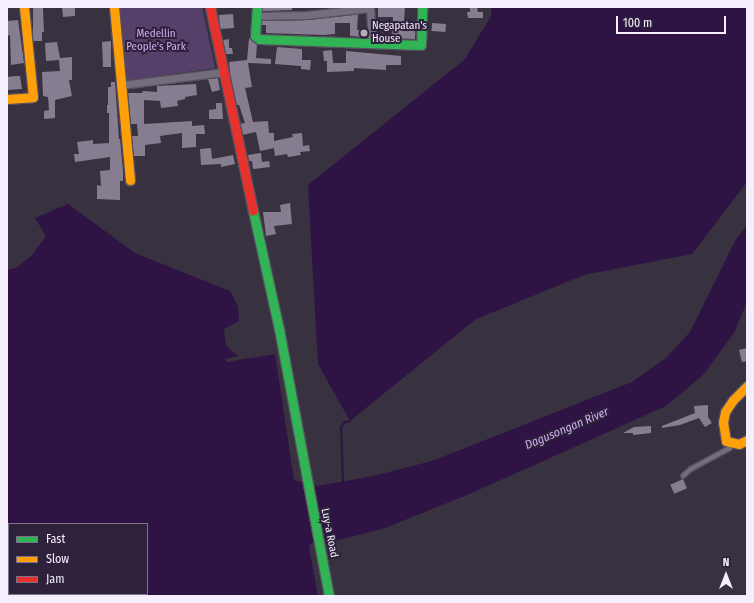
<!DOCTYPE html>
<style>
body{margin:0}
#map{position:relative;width:754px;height:603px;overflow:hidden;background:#38313f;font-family:"Fira Sans Condensed",sans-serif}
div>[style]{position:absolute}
.green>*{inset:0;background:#55406a}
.water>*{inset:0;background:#2f1345}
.stream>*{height:2px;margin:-1px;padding:0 1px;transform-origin:1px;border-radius:1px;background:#2f1345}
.building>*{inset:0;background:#877d90;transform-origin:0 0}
.roads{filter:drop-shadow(1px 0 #56505c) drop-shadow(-1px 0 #56505c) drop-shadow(0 1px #56505c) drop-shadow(0 -1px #56505c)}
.lane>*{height:3.5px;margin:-1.75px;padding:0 1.75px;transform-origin:1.75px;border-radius:1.75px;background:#756d7d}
.street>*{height:7px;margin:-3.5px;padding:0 3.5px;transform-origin:3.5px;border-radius:3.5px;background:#756d7d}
.fast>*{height:9px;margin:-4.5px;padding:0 4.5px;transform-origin:4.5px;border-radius:4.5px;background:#30b455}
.slow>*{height:9px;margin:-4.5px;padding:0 4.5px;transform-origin:4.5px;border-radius:4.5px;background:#ff9f0a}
.jam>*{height:9px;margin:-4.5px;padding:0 4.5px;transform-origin:4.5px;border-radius:4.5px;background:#e5322d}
.dots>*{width:11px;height:11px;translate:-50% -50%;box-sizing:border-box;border:2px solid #2d213b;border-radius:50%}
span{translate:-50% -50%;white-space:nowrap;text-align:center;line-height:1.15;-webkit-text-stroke:4px #2d213b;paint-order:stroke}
.poi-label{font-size:11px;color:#f5eefc}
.left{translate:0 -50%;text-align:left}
.park-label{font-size:11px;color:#d0b0f4}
.street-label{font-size:11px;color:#f5eefc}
.water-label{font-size:12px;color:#cfaff3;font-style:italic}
.frame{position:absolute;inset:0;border:8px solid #f5eefc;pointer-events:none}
.legend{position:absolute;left:8px;top:523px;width:140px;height:72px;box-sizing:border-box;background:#2d213b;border:1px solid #7d7388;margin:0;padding:5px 7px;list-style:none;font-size:12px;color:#f5eefc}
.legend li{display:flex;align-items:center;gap:8px;height:20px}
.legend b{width:20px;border:1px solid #7d7388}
.north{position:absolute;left:706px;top:555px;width:40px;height:40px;-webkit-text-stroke:3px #2d213b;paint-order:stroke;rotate:0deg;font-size:11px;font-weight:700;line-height:16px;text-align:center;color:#f5eefc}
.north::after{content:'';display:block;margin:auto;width:14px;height:18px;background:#f5eefc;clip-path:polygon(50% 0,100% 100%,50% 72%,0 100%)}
.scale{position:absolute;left:616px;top:16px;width:110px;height:18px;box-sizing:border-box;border:2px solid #f5eefc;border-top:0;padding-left:5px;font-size:12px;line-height:14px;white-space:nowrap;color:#f5eefc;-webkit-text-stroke:3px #2d213b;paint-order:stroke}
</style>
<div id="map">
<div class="green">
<div style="clip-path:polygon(117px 7px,202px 7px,215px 68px,125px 81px)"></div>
</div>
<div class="water">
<div style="clip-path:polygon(491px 7px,747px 7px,747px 182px,692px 254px,584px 275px,476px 319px,350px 421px,318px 364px,308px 185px,465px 59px,491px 16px)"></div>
<div style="clip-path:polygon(evenodd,68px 204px,135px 253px,230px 291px,238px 306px,239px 321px,224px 329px,226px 346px,238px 356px,226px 359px,226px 362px,275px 354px,294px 480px,318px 486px,373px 476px,432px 461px,632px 382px,666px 358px,690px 332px,736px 239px,747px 225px,747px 302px,734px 333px,703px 375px,666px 406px,467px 495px,385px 528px,331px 542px,325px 540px,311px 543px,309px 548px,318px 596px,7px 596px,7px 270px,16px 268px,32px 255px,46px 236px,35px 218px,68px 204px,9px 524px,147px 524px,147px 594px,9px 594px,9px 524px)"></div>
</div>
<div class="stream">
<div style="left:343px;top:482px;width:55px;rotate:-92.1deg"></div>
<div style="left:341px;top:427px;width:6px;rotate:-51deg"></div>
<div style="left:345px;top:422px;width:5px;rotate:-11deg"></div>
</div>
<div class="building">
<div style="clip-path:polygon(62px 7px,75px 7px,75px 16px,63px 17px)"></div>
<div style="clip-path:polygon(263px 7px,292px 7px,292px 10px,263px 11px)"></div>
<div style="clip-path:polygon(378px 7px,405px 7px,404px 21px,416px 21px,415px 39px,392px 38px,393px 17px,378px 17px)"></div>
<div style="clip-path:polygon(470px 7px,477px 7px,478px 12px,483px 12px,483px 18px,468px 18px,467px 12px,470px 12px)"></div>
<div style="clip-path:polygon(33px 8px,43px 8px,44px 32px,42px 32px,42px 41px,33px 41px)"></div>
<div style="left:233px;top:14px;width:14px;height:14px;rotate:86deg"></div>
<div style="clip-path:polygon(358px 14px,357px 30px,366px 29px,367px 37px,350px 36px,350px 23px,335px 23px,335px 34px,324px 35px,266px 33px,266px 25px,262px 25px,262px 21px,307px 20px)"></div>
<div style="clip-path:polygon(18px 20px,24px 63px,11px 65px,10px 35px,7px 36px,7px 21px)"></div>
<div style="left:432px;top:23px;width:14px;height:8px;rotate:4deg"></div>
<div style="clip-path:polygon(249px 38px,257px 44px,256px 58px,271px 59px,271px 64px,248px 63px,252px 87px,245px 88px,253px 122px,268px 121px,269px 133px,274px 133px,274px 141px,293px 137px,292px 134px,302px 133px,303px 146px,309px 145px,310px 151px,300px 152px,301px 155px,288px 157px,287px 154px,275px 156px,274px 148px,260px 151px,256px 132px,242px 135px,239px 124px,245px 123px,239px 105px,237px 105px,229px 71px,230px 71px,229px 62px,247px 60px)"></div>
<div style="clip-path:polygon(229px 39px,229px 48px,232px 48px,233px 54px,226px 54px,223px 40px)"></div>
<div style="clip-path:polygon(111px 41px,111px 67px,103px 67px,102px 42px)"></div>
<div style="clip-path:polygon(57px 42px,60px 58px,72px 57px,72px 80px,69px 80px,72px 96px,55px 100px,55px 118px,44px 119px,44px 111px,49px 110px,48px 97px,43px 96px,42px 72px,60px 71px,59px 60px,46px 61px,45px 43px)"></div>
<div style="clip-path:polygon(277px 47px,302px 49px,302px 60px,311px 60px,310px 70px,301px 69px,301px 66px,275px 64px)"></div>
<div style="clip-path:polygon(332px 50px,333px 63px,346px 63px,346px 51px,401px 56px,401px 65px,386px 65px,386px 70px,354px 68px,354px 71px,327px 72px,327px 61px,324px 61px,323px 51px)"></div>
<div style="clip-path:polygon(17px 76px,20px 76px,22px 89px,7px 90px,7px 77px)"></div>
<div style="clip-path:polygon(218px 78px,220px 90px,212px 92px,208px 79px)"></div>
<div style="clip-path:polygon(111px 82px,115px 82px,119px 139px,120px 139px,123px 171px,123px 181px,120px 181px,120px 200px,97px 199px,97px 185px,101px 186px,100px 171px,110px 170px,110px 157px,75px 162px,74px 154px,79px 154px,77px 142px,93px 140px,93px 144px,109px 143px,109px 113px,107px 113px,107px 105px,108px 105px,108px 87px,111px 87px)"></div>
<div style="clip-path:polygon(196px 84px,197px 95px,185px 97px,185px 99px,177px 101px,178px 106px,161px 108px,160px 101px,144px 100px,144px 124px,192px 121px,192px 126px,204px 125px,205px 134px,196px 134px,196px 147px,182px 148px,182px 133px,160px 136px,161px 143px,145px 145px,145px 156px,134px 156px,132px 139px,132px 136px,138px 136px,137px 124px,131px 124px,128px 93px,142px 93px,143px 91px,157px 92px,157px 86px)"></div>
<div style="clip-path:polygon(216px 103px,222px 103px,223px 119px,209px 119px,209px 110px,216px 109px)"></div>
<div style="clip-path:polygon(211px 148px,212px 159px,233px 155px,235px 164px,221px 167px,221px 164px,201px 165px,200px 149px)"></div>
<div style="clip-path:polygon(261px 153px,262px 162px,269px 161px,270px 167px,253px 169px,252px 161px,249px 161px,248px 155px)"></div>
<div style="clip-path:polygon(290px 203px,292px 224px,274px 226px,276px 234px,266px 236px,263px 212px,281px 212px,280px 205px)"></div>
<div style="clip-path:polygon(747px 348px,747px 361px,742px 362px,739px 350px)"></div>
<div style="clip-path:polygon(708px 405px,708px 417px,712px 423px,705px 427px,699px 418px,680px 425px,662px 428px,662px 426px,695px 413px,694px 406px)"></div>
<div style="clip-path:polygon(651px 426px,651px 433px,633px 435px,633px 433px,623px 433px,634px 427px)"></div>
<div style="left:683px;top:479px;width:10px;height:14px;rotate:66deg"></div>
</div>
<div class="roads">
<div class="lane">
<div style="left:683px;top:476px;width:11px;rotate:-41deg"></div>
<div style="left:691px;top:469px;width:44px;rotate:-28.3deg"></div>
<div style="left:730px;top:448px;width:4px;rotate:-56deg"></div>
</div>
<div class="street">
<div style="left:370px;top:7px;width:37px;rotate:87deg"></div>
<div style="left:256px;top:16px;width:51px;rotate:-1.1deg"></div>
<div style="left:307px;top:15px;width:63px;rotate:-6.3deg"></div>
<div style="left:121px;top:85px;width:104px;rotate:-7.2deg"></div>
</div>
<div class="fast">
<div style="left:257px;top:7px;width:29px;rotate:94deg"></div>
<div style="left:255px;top:36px;width:5px;rotate:37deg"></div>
<div style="left:259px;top:39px;width:162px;rotate:2.1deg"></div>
<div style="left:421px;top:45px;width:38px;rotate:-88deg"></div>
<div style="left:253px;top:211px;width:121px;rotate:77.6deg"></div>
<div style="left:279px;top:329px;width:272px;rotate:79.4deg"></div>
</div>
<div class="slow">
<div style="left:114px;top:7px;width:174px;rotate:84.7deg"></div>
<div style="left:7px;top:99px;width:26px;rotate:-4deg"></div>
<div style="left:33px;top:97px;width:90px;rotate:-95.7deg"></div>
<div style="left:747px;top:386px;width:20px;rotate:135deg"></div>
<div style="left:733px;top:400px;width:14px;rotate:124deg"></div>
<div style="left:725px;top:412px;width:10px;rotate:101deg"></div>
<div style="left:723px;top:422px;width:19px;rotate:81deg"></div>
<div style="left:726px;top:441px;width:13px;rotate:13deg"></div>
<div style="left:739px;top:444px;width:9px;rotate:-27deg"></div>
</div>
<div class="jam">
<div style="left:210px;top:7px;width:208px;rotate:78.1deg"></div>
</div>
</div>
<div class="dots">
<div style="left:364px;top:33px;background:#b3acba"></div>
</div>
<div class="poi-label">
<span class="left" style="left:372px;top:33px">Negapatan's<br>House</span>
</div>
<div class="park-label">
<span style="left:156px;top:41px">Medellin<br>People's Park</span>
</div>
<div class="street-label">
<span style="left:329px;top:533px;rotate:79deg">Luy-a Road</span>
</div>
<div class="water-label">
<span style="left:567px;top:429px;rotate:-23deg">Dagusongan River</span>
</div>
<div class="frame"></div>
<ul class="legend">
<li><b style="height:5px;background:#30b455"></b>Fast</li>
<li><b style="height:5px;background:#ff9f0a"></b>Slow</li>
<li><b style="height:5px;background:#e5322d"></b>Jam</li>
</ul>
<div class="north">N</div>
<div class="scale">100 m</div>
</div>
